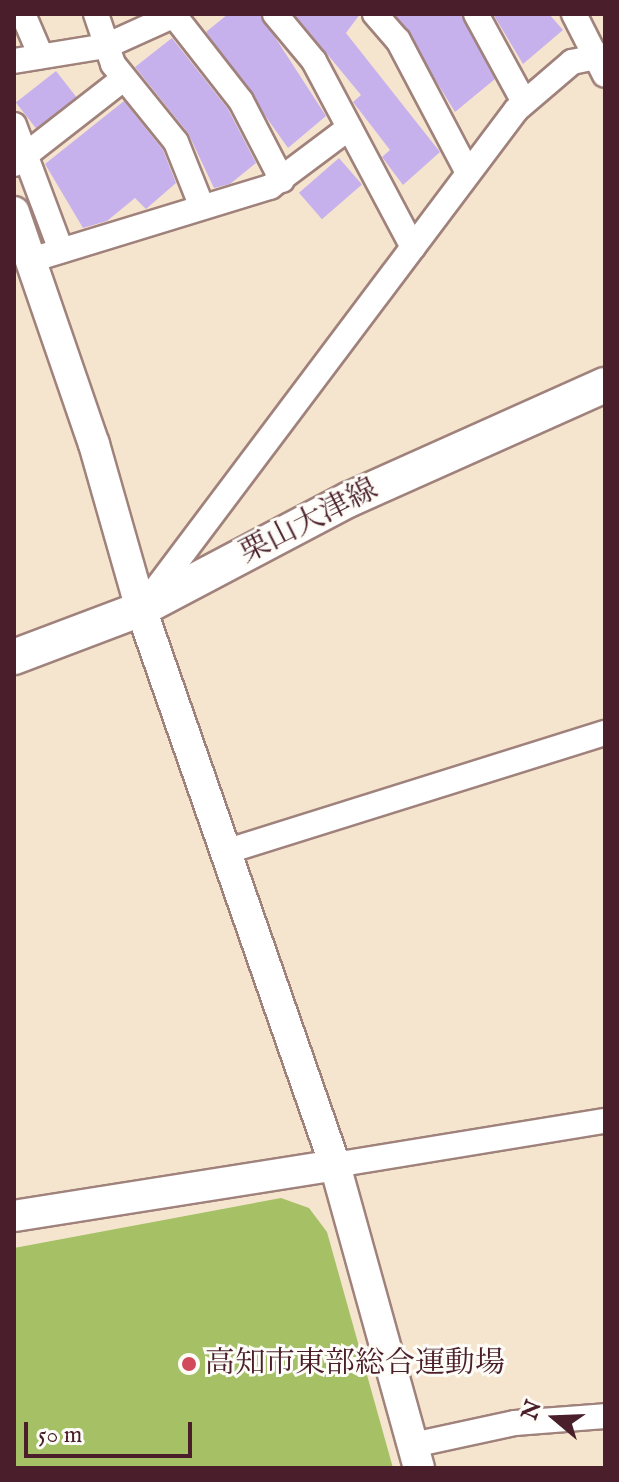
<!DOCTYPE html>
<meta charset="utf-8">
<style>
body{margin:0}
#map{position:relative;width:619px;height:1482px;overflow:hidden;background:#f6e5ce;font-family:"IM FELL English","Noto Serif JP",serif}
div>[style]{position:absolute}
.green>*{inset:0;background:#a6c066}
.building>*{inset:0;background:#c7b1ec;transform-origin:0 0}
.roads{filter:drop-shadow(2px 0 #a0827c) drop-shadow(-2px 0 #a0827c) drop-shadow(0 2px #a0827c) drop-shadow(0 -2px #a0827c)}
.minor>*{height:24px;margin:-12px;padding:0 12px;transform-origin:12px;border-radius:12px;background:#fff}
.tertiary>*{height:30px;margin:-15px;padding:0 15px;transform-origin:15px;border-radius:15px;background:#fff}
.secondary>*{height:34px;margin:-17px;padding:0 17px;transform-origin:17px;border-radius:17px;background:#fff}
.dots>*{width:22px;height:22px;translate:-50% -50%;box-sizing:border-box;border:4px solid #fdfcf7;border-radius:50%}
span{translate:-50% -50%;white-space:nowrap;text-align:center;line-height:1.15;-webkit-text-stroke:6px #fdfcf7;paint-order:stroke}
.street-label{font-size:30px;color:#4a1f2b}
.poi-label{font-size:30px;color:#4a1f2b}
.left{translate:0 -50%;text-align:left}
.frame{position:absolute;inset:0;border:16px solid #4a1f2b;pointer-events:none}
.north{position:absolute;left:515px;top:1378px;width:80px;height:80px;-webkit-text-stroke:6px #fdfcf7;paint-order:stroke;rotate:289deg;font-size:22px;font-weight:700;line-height:32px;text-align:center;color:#4a1f2b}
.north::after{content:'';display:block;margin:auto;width:28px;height:36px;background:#4a1f2b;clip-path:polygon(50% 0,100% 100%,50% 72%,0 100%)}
.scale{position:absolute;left:24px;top:1422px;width:168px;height:36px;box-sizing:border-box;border:4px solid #4a1f2b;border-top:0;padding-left:10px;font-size:24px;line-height:28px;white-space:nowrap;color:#4a1f2b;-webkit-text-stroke:6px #fdfcf7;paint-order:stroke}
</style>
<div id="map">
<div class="green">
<div style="clip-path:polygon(281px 1198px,309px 1208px,327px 1232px,393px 1468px,14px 1468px,14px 1248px)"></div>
</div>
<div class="building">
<div style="clip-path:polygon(228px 14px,260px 14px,326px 116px,288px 148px,206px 32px)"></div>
<div style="clip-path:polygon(294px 14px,360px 14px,346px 33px,440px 152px,403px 185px,382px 157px,390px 150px,353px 102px,361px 95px)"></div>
<div style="clip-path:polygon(395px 14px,461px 14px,495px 79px,455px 112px)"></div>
<div style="clip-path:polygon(493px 14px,549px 14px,563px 30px,523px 64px)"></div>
<div style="clip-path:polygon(172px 38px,228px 109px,256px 163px,230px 184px,214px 188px,188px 133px,135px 67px)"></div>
<div style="left:56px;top:71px;width:33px;height:51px;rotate:52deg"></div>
<div style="clip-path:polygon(124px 101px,163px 150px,176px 183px,146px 209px,135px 198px,107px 221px,83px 228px,45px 164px)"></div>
<div style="left:339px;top:158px;width:35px;height:53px;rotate:49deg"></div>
</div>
<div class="roads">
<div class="minor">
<div style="left:23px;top:14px;width:46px;rotate:66.8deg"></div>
<div style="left:96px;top:14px;width:53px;rotate:71.2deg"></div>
<div style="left:113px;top:64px;width:100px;rotate:51.1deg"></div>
<div style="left:176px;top:142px;width:70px;rotate:68.2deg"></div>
<div style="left:173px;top:14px;width:110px;rotate:52deg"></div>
<div style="left:241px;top:101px;width:89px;rotate:62.6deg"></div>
<div style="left:275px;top:14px;width:61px;rotate:50.3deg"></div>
<div style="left:314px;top:61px;width:211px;rotate:62deg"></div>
<div style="left:375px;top:14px;width:35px;rotate:49deg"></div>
<div style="left:398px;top:40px;width:150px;rotate:62.2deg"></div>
<div style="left:476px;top:14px;width:100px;rotate:61.4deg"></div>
<div style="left:574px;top:14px;width:68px;rotate:63.1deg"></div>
<div style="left:14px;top:61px;width:93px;rotate:-9.3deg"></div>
<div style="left:106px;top:46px;width:78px;rotate:-24.3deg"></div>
<div style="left:14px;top:125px;width:134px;rotate:69.4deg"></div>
<div style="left:14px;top:164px;width:137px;rotate:-37.9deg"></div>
<div style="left:31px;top:260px;width:250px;rotate:-17deg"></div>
<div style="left:270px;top:187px;width:99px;rotate:-36.8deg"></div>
<div style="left:147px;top:601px;width:614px;rotate:-53.07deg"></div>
<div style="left:516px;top:110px;width:74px;rotate:-40.6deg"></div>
<div style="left:572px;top:62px;width:34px;rotate:-12deg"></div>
<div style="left:231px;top:850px;width:392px;rotate:-17.4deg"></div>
<div style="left:335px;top:1165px;width:274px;rotate:-9.3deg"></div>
<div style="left:413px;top:1445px;width:104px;rotate:-12.2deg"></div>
<div style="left:515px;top:1423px;width:90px;rotate:-4.4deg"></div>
</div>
<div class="tertiary">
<div style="left:14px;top:212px;width:245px;rotate:71deg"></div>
<div style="left:94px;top:444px;width:172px;rotate:74.1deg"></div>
<div style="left:141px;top:609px;width:589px;rotate:70.77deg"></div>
<div style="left:335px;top:1165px;width:314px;rotate:74.5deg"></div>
<div style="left:14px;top:1216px;width:325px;rotate:-9deg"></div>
</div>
<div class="secondary">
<div style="left:14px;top:657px;width:136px;rotate:-20.7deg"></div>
<div style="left:141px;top:609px;width:236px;rotate:-27.8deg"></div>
<div style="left:350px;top:499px;width:279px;rotate:-24.1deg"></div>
</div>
</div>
<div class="dots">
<div style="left:189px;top:1364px;background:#d1495b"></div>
</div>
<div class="street-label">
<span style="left:309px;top:522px;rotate:-27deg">栗山大津線</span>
</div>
<div class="poi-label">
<span class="left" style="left:205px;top:1364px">高知市東部総合運動場</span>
</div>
<div class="frame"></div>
<div class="north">N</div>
<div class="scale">50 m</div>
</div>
